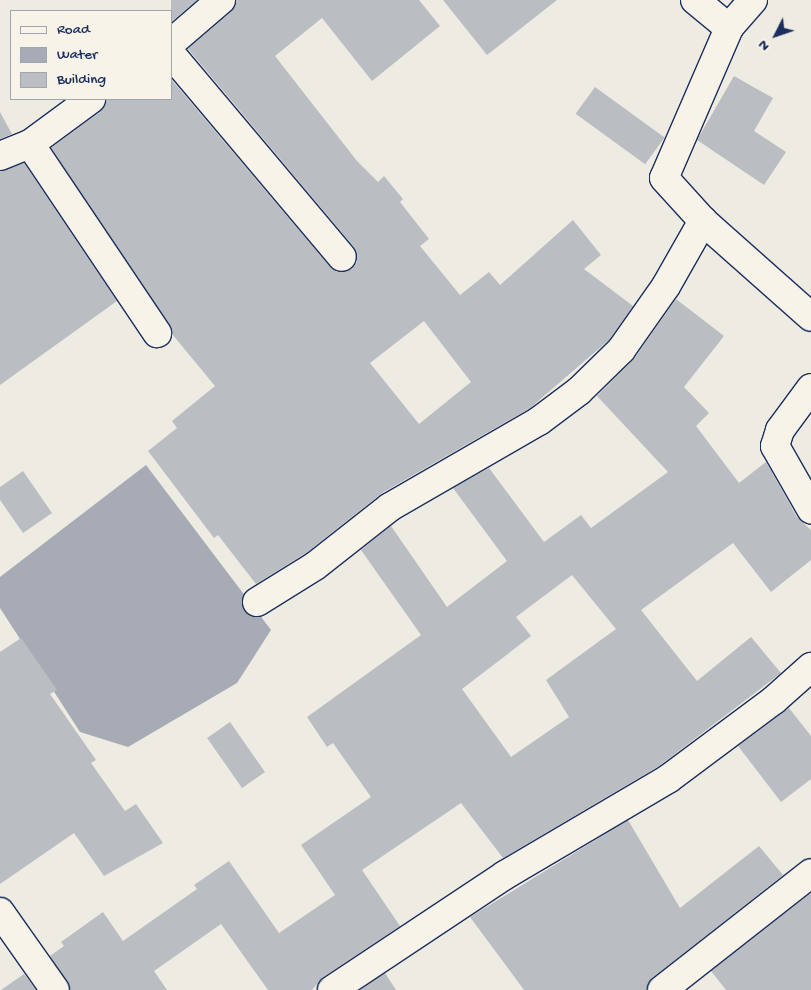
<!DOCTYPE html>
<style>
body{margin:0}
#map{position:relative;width:811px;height:990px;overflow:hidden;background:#eeebe2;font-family:"Gochi Hand",sans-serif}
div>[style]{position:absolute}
.water>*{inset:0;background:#a6abb5}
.building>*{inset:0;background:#babdc2;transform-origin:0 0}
.roads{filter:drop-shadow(1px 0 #1b2f5e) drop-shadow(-1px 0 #1b2f5e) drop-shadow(0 1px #1b2f5e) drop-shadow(0 -1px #1b2f5e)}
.minor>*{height:28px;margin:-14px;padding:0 14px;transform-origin:14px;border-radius:14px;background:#f7f3e8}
span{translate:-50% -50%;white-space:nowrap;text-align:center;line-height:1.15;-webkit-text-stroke:4.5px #f7f3e8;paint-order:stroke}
.legend{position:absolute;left:10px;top:10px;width:162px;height:90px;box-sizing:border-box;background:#f7f3e8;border:1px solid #9fa5b1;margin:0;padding:6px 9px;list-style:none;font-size:15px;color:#1b2f5e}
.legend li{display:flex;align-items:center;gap:10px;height:25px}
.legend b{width:25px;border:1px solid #9fa5b1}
.north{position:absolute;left:751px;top:10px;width:50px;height:50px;-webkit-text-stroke:4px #f7f3e8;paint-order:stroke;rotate:229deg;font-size:14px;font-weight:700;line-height:20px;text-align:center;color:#1b2f5e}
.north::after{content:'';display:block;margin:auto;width:18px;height:22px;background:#1b2f5e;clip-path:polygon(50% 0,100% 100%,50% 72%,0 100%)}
</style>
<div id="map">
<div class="water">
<div style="clip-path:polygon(146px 465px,271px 630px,237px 683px,128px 747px,80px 732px,0 608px,0 577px)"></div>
</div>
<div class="building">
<div style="clip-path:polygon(171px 0,197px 0,171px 22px)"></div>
<div style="clip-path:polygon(evenodd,236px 0,419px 0,440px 26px,372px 81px,322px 18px,275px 56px,357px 161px,378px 182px,384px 176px,403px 199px,400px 202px,429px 239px,420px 246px,460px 295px,489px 272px,500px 285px,573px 220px,601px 255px,584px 269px,633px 306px,609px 340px,530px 408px,382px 493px,306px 553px,256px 584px,218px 535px,214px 538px,148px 451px,177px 428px,172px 421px,215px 386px,172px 334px,51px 148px,100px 112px,106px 99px,171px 99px,171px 79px,330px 267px,337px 272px,352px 269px,357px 262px,354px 247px,188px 49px,231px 12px,236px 0,424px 321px,471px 382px,419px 424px,370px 363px,424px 321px)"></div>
<div style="clip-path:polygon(443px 0,557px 0,487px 55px)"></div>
<div style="clip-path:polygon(734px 76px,773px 98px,754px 131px,786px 152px,764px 185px,697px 140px)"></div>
<div style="left:595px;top:87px;width:86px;height:33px;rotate:36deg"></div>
<div style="clip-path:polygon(0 112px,12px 134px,0 139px)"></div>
<div style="clip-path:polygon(24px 163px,117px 301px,0 385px,0 171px)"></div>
<div style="clip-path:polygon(evenodd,676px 299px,724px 336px,684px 387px,709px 413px,696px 426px,739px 483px,766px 462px,797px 517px,811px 530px,811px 560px,771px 592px,733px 543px,641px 610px,697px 681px,751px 637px,781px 673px,659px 766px,503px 858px,461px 803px,362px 870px,400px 926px,323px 977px,312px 990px,268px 990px,221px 924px,154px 971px,167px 990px,70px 990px,50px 956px,64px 946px,61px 942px,103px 912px,123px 941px,197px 889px,194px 885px,229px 861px,279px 933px,335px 895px,301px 845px,371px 797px,333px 743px,327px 747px,307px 717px,421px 635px,361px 550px,391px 526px,447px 607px,507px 561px,453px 488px,489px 468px,544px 542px,581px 515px,591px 528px,668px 472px,597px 396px,634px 359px,676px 299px,572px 575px,616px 629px,546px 680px,569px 717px,511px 757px,462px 689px,531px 636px,516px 617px,572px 575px)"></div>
<div style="clip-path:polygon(23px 471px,52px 513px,23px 533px,0 500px,0 487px)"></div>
<div style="clip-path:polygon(21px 638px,57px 690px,50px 694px,96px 760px,91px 763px,125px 811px,136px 804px,163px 843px,104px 876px,74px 833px,0 884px,0 652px)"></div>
<div style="clip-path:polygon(789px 708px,811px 736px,811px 779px,781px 802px,738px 746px)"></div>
<div style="left:230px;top:722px;width:61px;height:28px;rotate:55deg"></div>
<div style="clip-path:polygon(628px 820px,680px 908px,759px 846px,783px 875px,652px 978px,647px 990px,524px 990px,470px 917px)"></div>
<div style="clip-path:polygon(811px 893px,811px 990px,726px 990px,711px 971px)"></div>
<div style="clip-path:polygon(385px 973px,396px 990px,360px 990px)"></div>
<div style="clip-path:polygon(24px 974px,36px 990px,1px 990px)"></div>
</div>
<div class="roads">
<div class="minor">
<div style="left:695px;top:0;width:44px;rotate:39.5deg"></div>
<div style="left:753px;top:0;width:37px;rotate:131deg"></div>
<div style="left:729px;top:28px;width:163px;rotate:113.4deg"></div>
<div style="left:664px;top:178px;width:58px;rotate:47.8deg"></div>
<div style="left:703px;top:221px;width:144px;rotate:41.6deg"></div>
<div style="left:171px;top:43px;width:66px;rotate:-40.7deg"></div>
<div style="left:171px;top:54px;width:265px;rotate:49.9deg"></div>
<div style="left:30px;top:144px;width:228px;rotate:56.1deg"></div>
<div style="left:0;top:156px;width:32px;rotate:-22deg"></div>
<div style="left:30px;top:144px;width:76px;rotate:-36.4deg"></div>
<div style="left:811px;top:388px;width:52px;rotate:126.4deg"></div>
<div style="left:780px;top:430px;width:17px;rotate:107deg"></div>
<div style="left:775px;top:446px;width:73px;rotate:60.3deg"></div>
<div style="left:257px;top:602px;width:68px;rotate:-31.8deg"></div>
<div style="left:315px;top:566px;width:95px;rotate:-38.2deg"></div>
<div style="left:390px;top:507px;width:172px;rotate:-30deg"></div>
<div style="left:539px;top:421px;width:50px;rotate:-36.9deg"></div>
<div style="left:579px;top:391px;width:59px;rotate:-44.3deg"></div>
<div style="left:621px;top:350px;width:78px;rotate:-54.9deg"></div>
<div style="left:666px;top:286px;width:75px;rotate:-60.4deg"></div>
<div style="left:0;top:912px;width:95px;rotate:54.8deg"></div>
<div style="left:332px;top:990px;width:208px;rotate:-33.6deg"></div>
<div style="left:505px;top:875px;width:189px;rotate:-30.5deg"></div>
<div style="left:668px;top:779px;width:132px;rotate:-36.7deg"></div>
<div style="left:774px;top:700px;width:50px;rotate:-41.7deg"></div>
<div style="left:662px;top:990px;width:189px;rotate:-38.1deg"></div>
</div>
</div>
<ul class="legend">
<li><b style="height:6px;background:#f7f3e8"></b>Road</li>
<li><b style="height:14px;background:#a6abb5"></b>Water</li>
<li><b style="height:14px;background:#babdc2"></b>Building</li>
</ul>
<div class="north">N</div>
</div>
